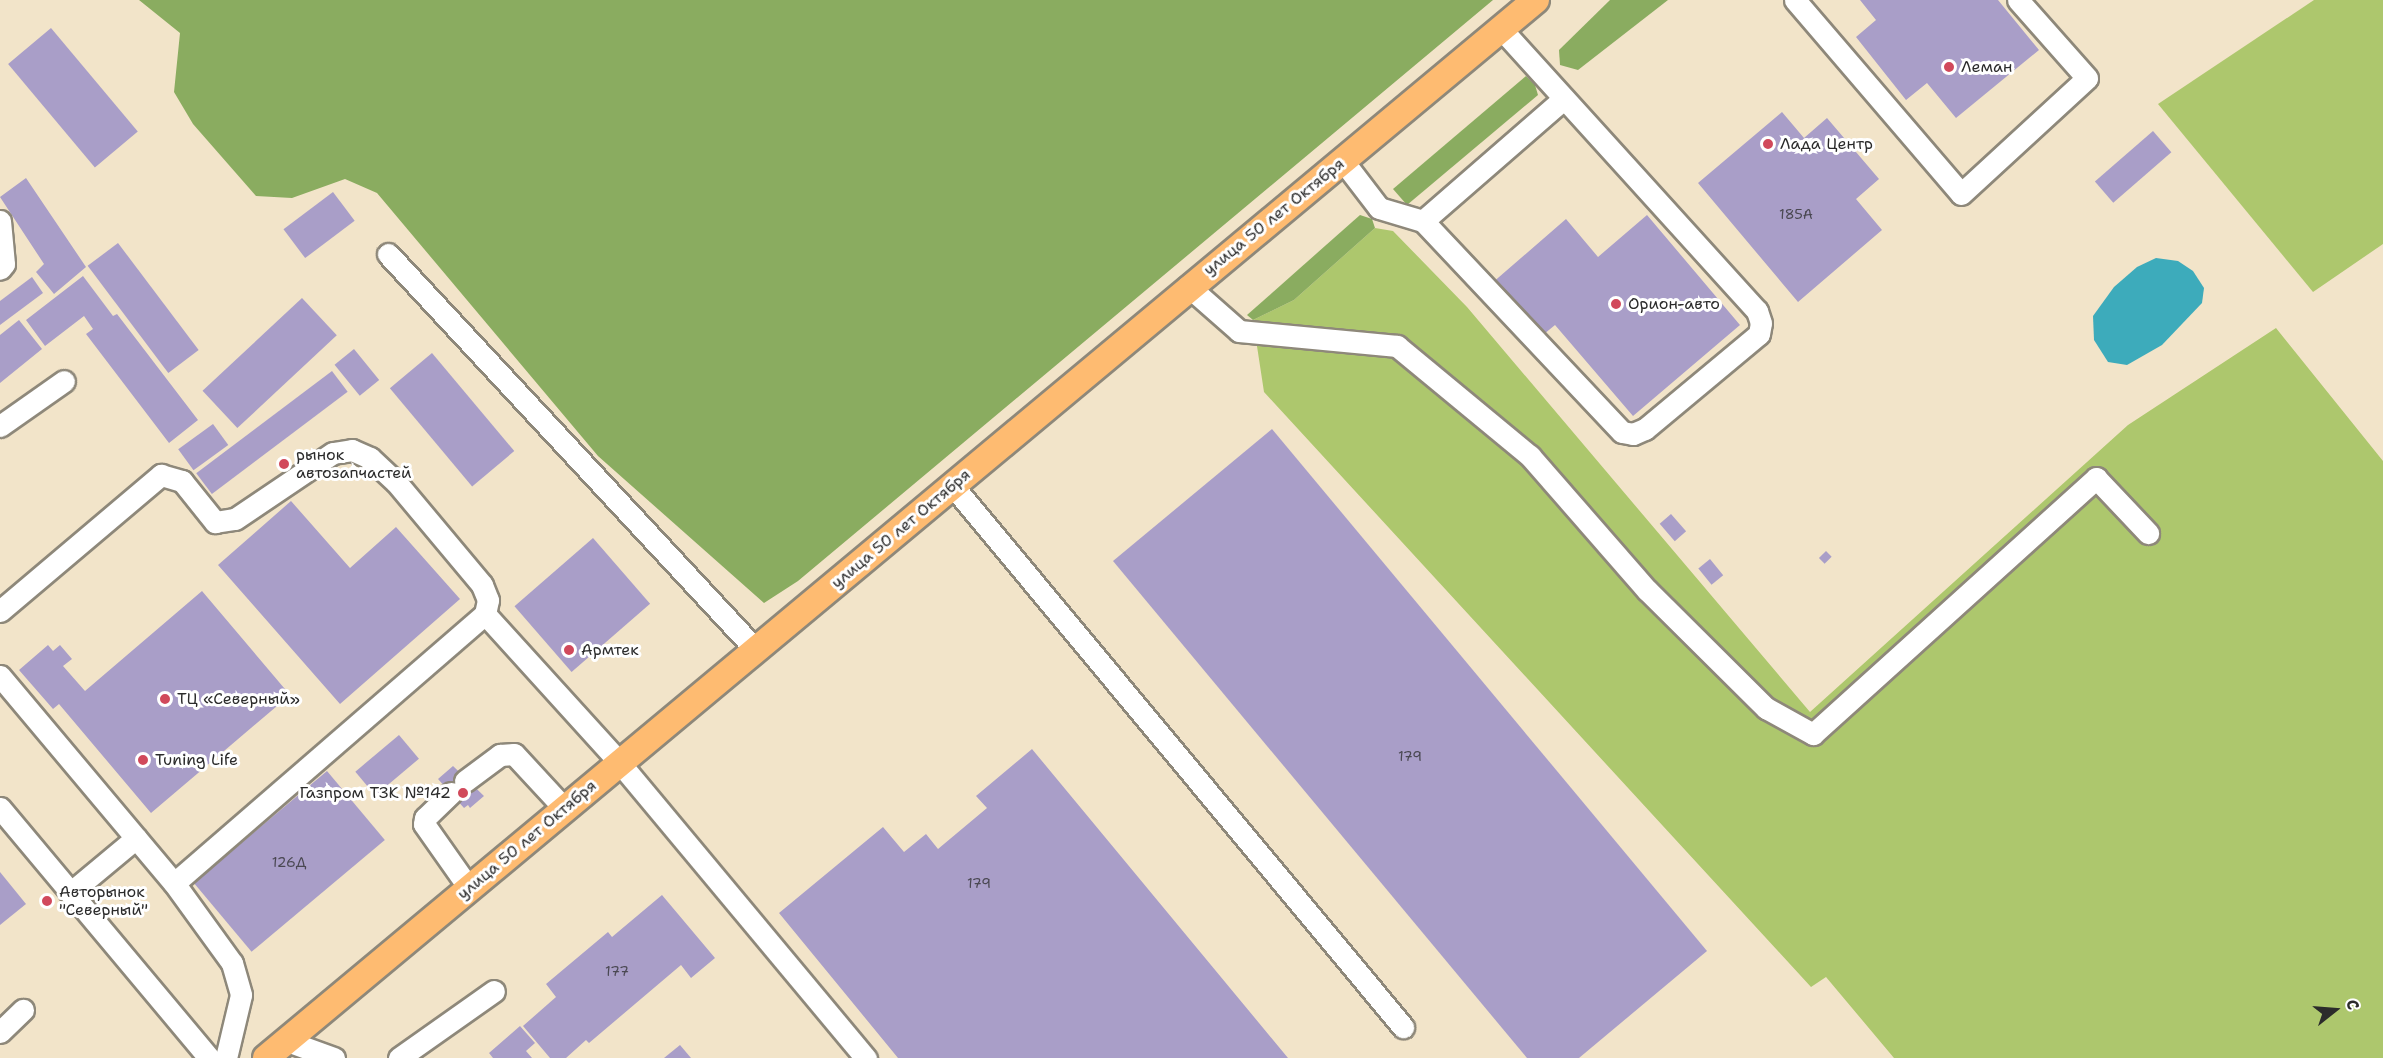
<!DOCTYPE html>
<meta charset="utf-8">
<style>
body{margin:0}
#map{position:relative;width:2383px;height:1058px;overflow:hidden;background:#f2e4c9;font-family:"Shantell Sans",sans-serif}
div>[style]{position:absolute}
.green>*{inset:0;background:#adc76d}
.forest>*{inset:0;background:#8aac60}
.water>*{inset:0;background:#3dabbb}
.building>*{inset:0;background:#a99ec8;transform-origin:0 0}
.roads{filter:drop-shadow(2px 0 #8e887a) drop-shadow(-2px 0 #8e887a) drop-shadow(0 2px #8e887a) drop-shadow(0 -2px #8e887a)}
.minor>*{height:21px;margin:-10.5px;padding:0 10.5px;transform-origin:10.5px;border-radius:10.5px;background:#fff}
.major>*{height:26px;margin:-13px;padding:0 13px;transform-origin:13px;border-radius:13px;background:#febb71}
.dots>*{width:16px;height:16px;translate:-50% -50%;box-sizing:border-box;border:3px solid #fff;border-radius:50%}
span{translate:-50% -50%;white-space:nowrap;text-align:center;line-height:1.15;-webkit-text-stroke:6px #fff;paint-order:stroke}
.number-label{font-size:14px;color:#4a4852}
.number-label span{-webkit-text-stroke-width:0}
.poi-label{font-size:16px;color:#2b2b2b}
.left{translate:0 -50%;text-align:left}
.right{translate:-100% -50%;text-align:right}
.street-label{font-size:16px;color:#2b2b2b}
.north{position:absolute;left:2305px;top:980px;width:60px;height:60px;-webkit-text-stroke:4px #fff;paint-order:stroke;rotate:73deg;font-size:16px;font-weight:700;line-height:24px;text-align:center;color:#2b2b2b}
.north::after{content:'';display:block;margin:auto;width:21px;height:27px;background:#2b2b2b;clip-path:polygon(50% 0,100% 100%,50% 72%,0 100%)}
</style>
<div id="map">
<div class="green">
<div style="clip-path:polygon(2314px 0,2383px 0,2383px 244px,2313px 292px,2158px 104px)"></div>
<div style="clip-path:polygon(1375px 228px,1393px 231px,1467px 307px,1810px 712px,2128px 425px,2276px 328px,2383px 461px,2383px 1058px,1894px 1058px,1826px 977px,1811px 987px,1264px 392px,1253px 320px,1294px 300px)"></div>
</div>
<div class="forest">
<div style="clip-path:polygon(139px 0,1493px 0,798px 581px,764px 603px,598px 456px,377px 193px,345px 179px,292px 198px,256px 196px,193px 124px,174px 92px,180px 33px)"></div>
<div style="clip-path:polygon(1610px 0,1668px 0,1578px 70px,1560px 65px,1559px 50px)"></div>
<div style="clip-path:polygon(1526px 76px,1535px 85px,1538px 95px,1407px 205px,1393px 189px)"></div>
<div style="clip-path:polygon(1360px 215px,1372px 219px,1375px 228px,1294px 300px,1253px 320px,1247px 315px)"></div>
</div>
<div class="water">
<div style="clip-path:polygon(2156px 258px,2178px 261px,2193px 271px,2204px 288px,2202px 303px,2162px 345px,2127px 365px,2108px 362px,2094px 340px,2093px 316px,2114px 287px,2137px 267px)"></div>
</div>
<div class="building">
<div style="clip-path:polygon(1860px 0,1998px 0,2039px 50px,1956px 118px,1927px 83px,1906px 100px,1856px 37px,1876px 20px)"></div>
<div style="left:51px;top:28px;width:135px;height:56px;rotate:50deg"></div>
<div style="clip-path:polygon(1782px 112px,1804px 138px,1827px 118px,1879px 179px,1856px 199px,1882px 230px,1798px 302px,1698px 183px)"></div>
<div style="left:2153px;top:131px;width:28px;height:77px;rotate:49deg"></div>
<div style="clip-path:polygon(26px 178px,86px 267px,54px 294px,36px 272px,44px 264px,0 197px)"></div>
<div style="left:333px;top:192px;width:36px;height:62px;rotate:53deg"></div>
<div style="clip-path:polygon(1647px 215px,1740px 325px,1633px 416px,1555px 325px,1538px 339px,1491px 284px,1566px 219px,1598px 257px)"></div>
<div style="left:118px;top:243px;width:134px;height:38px;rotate:53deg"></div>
<div style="clip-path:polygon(83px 276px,113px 316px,117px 314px,198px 420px,169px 443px,86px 334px,93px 329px,84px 316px,45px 346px,26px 320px)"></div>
<div style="clip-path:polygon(32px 277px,43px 293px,0 325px,0 301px)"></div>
<div style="left:302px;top:298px;width:51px;height:136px;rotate:47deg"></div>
<div style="clip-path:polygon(19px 320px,42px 349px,0 383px,0 335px)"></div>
<div style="left:354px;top:349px;width:40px;height:25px;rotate:51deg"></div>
<div style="left:432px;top:353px;width:128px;height:55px;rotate:50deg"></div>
<div style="left:332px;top:371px;width:26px;height:170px;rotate:53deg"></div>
<div style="left:213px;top:424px;width:26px;height:43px;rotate:54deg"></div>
<div style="clip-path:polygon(1272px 429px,1707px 951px,1579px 1058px,1527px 1058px,1113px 561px)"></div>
<div style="clip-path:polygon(291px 501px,350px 568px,396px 527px,460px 599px,340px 704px,218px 565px)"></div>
<div style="left:1671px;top:514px;width:23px;height:15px;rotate:49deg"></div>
<div style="left:593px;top:538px;width:87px;height:104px;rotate:49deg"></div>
<div style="left:1826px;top:551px;width:8px;height:10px;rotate:45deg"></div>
<div style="left:1710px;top:559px;width:21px;height:15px;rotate:51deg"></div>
<div style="clip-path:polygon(202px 591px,290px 695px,151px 813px,59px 704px,53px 709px,19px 670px,48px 645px,53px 651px,60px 645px,72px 659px,63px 666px,85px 691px)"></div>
<div style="left:399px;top:735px;width:31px;height:57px;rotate:50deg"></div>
<div style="clip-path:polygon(1032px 749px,1288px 1058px,898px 1058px,779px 913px,883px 827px,904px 852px,926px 834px,938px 849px,987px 808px,976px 796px)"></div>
<div style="clip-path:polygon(453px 766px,484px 796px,470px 808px,468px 805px,464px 808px,438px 779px)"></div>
<div style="left:327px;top:771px;width:90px;height:174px;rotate:50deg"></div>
<div style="clip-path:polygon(0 872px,26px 904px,0 925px)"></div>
<div style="clip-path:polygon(662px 895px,715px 958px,691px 978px,681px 965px,589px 1043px,586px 1040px,566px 1058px,550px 1058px,523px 1026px,556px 997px,546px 984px,608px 932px,612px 937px)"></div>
<div style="clip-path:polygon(520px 1026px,535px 1043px,526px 1051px,532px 1058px,493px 1058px,489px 1053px)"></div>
<div style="clip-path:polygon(680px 1045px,691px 1058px,664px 1058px)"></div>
</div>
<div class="roads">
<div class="minor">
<div style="left:1795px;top:0;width:255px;rotate:49.4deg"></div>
<div style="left:1961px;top:194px;width:171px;rotate:-42.6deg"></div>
<div style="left:2087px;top:78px;width:104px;rotate:-131.5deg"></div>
<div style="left:1343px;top:161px;width:59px;rotate:52.5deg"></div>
<div style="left:1379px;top:208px;width:46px;rotate:16.5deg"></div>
<div style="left:1423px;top:221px;width:290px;rotate:46.7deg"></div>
<div style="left:1622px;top:432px;width:11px;rotate:10deg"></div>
<div style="left:1633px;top:434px;width:13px;rotate:-23deg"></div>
<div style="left:1645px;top:429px;width:148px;rotate:-39.8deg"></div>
<div style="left:1759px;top:334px;width:11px;rotate:-80deg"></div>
<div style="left:1761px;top:323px;width:13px;rotate:-108deg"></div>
<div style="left:1757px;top:311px;width:381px;rotate:-132.2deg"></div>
<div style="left:0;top:221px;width:43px;rotate:84.7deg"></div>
<div style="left:4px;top:264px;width:6px;rotate:129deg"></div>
<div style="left:1423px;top:221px;width:184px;rotate:-41deg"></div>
<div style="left:388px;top:254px;width:539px;rotate:47.1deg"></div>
<div style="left:1188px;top:286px;width:68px;rotate:41.4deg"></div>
<div style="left:1239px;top:331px;width:159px;rotate:5.4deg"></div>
<div style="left:1397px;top:346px;width:173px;rotate:39.6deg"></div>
<div style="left:1530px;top:456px;width:178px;rotate:48.9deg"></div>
<div style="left:1647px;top:590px;width:168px;rotate:44.8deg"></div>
<div style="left:1766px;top:708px;width:54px;rotate:29deg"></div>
<div style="left:1813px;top:734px;width:382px;rotate:-42.1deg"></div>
<div style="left:2096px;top:478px;width:76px;rotate:46.6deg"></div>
<div style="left:0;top:426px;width:78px;rotate:-35.1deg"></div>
<div style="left:953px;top:486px;width:704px;rotate:50.25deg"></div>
<div style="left:0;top:611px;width:211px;rotate:-40.2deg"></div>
<div style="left:161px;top:475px;width:22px;rotate:16deg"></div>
<div style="left:182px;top:481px;width:53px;rotate:51.2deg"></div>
<div style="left:215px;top:522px;width:20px;rotate:-9deg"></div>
<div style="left:235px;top:519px;width:118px;rotate:-34deg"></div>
<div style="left:333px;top:453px;width:19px;rotate:-9deg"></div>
<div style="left:352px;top:450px;width:20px;rotate:24deg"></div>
<div style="left:370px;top:458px;width:35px;rotate:43deg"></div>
<div style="left:396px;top:482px;width:134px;rotate:50.1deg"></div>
<div style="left:482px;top:585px;width:16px;rotate:68deg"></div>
<div style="left:488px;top:600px;width:14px;rotate:102deg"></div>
<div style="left:485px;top:614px;width:411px;rotate:139.1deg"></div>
<div style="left:174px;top:883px;width:99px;rotate:54.1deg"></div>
<div style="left:232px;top:963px;width:33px;rotate:74deg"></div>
<div style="left:241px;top:995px;width:65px;rotate:103.4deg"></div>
<div style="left:485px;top:614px;width:200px;rotate:47.8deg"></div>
<div style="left:619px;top:762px;width:386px;rotate:50.2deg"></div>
<div style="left:0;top:676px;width:270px;rotate:50deg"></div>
<div style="left:465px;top:781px;width:44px;rotate:-36.6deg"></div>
<div style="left:500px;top:755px;width:14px;rotate:-4deg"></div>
<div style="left:514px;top:754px;width:75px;rotate:47.2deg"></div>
<div style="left:451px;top:793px;width:36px;rotate:136deg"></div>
<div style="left:425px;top:818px;width:6px;rotate:99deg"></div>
<div style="left:424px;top:824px;width:78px;rotate:54.9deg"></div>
<div style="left:0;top:808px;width:326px;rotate:50.1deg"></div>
<div style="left:70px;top:893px;width:86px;rotate:-39.8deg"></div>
<div style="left:0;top:1032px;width:32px;rotate:-44deg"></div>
<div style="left:287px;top:1041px;width:50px;rotate:19.9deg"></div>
<div style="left:399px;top:1058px;width:116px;rotate:-35.2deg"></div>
</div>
<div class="major">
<div style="left:266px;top:1058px;width:1653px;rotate:-39.8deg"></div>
</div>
</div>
<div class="dots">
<div style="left:1949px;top:67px;background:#d1495b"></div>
<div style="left:1768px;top:144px;background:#d1495b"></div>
<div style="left:1616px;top:304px;background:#d1495b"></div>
<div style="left:284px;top:464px;background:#d1495b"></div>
<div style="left:569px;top:650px;background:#d1495b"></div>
<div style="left:165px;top:699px;background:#d1495b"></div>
<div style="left:143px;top:760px;background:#d1495b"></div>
<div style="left:463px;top:793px;background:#d1495b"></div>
<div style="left:47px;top:901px;background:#d1495b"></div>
</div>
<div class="number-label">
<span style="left:1796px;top:214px">185А</span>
<span style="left:1410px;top:756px">179</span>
<span style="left:289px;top:862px">126Д</span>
<span style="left:979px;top:883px">179</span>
<span style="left:617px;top:971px">177</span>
</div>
<div class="poi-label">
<span class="left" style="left:1961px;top:67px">Леман</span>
<span class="left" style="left:1780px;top:144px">Лада Центр</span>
<span class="left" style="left:1628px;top:304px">Орион-авто</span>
<span class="left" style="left:296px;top:464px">рынок<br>автозапчастей</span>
<span class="left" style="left:581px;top:650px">Армтек</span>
<span class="left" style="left:177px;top:699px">ТЦ «Северный»</span>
<span class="left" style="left:155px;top:760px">Tuning Life</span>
<span class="right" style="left:451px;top:793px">Газпром ТЗК №142</span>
<span class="left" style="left:59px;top:901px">Авторынок<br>"Северный"</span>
</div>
<div class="street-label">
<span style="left:1274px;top:217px;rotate:-39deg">улица 50 лет Октября</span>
<span style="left:901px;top:529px;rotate:-40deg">улица 50 лет Октября</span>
<span style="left:527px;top:840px;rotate:-40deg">улица 50 лет Октября</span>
</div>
<div class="north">С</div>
</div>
